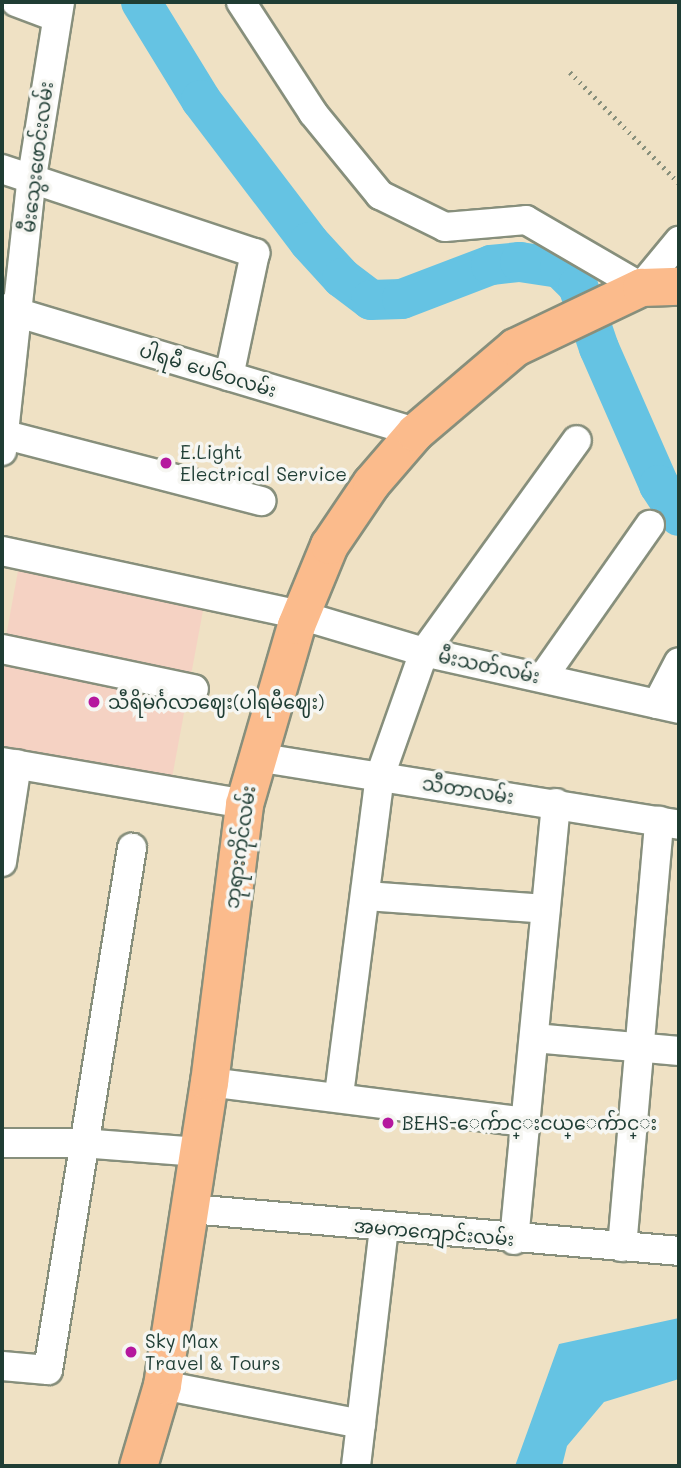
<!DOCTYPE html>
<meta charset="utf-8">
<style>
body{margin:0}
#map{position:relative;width:681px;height:1468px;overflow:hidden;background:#efe1c4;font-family:Mali,"Noto Sans Myanmar",sans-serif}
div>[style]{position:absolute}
.built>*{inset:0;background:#f5d2c3}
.water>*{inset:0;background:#65c3e3}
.river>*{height:40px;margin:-20px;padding:0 20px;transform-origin:20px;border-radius:20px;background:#65c3e3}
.path>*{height:4.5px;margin-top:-2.25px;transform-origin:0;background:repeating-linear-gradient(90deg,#878f7c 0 2px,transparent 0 7px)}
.roads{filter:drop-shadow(2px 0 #878f7c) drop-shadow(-2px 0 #878f7c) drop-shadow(0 2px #878f7c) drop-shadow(0 -2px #878f7c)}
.minor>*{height:28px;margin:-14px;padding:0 14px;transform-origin:14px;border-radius:14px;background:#fff}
.major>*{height:37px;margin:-18.5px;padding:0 18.5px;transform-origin:18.5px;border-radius:18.5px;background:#fbbb8c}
.dots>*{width:19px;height:19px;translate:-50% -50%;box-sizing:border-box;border:4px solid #f6f6f2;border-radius:50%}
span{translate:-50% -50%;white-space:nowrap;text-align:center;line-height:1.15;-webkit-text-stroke:7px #f6f6f2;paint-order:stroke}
.street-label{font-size:19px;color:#1f3d34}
.poi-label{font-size:19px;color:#1f3d34}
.left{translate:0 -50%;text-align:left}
.frame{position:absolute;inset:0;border:4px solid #1f3d34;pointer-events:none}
</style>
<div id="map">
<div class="built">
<div style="clip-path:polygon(18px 571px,204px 605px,172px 778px,2px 747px,2px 658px)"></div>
</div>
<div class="water">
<div style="clip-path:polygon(679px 1318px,679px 1379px,604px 1402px,567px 1446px,562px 1466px,515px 1466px,559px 1344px)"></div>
</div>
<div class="river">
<div style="left:141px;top:2px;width:115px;rotate:58.5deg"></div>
<div style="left:201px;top:100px;width:178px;rotate:52.7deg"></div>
<div style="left:309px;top:242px;width:49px;rotate:47.5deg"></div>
<div style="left:342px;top:278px;width:36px;rotate:37deg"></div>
<div style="left:371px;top:300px;width:31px;rotate:-2deg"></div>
<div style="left:402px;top:299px;width:95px;rotate:-20.9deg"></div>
<div style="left:491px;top:265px;width:29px;rotate:-6deg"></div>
<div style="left:520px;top:262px;width:40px;rotate:8.5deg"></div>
<div style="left:560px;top:268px;width:25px;rotate:45deg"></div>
<div style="left:578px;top:286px;width:65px;rotate:71.3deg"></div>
<div style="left:599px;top:348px;width:150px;rotate:66.3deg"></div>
<div style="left:659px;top:485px;width:37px;rotate:57deg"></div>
</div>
<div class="path">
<div style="left:570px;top:72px;width:156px;rotate:45.5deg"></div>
</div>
<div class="roads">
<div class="minor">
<div style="left:16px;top:2px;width:43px;rotate:20.6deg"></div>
<div style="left:241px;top:2px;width:132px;rotate:57deg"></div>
<div style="left:313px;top:113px;width:106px;rotate:50.7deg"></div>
<div style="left:380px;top:195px;width:72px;rotate:26.2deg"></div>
<div style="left:445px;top:227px;width:81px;rotate:-4.9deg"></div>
<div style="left:526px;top:220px;width:133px;rotate:30.2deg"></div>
<div style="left:641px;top:287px;width:60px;rotate:-50.4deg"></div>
<div style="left:2px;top:169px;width:267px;rotate:18.4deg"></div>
<div style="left:255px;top:253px;width:126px;rotate:101.9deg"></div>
<div style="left:2px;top:308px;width:431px;rotate:16.7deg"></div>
<div style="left:2px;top:434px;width:268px;rotate:14.5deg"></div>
<div style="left:2px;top:451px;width:276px;rotate:-83.8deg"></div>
<div style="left:32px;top:177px;width:177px;rotate:-80.9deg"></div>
<div style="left:2px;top:551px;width:305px;rotate:12.1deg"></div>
<div style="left:300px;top:615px;width:129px;rotate:16.6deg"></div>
<div style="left:424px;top:652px;width:261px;rotate:12.6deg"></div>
<div style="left:2px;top:649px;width:196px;rotate:11.8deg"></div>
<div style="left:543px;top:677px;width:186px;rotate:-54.9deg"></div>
<div style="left:657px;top:704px;width:47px;rotate:-62.4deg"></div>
<div style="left:256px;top:757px;width:428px;rotate:9.1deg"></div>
<div style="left:2px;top:762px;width:246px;rotate:9.8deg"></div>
<div style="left:2px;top:862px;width:99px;rotate:-81.3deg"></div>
<div style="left:366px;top:896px;width:180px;rotate:4.1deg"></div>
<div style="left:534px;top:1038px;width:146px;rotate:5.1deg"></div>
<div style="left:209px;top:1082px;width:319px;rotate:7.2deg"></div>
<div style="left:339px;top:1095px;width:322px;rotate:-82.7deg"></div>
<div style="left:380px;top:776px;width:132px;rotate:-70.5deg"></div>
<div style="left:424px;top:652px;width:261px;rotate:-54.2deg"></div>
<div style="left:2px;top:1143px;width:79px"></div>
<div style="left:81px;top:1143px;width:118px;rotate:4.4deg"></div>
<div style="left:190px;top:1209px;width:491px;rotate:4.9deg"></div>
<div style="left:514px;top:1240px;width:439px;rotate:-84.5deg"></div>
<div style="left:622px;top:1247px;width:428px;rotate:-85deg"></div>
<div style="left:2px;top:1366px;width:46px;rotate:5deg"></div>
<div style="left:48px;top:1370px;width:529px;rotate:-80.86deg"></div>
<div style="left:162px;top:1385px;width:203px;rotate:11.1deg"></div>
<div style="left:356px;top:1466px;width:241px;rotate:-83.3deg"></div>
</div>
<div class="major">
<div style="left:138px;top:1466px;width:84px;rotate:-73.5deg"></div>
<div style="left:162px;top:1385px;width:307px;rotate:-81.2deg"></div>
<div style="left:209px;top:1082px;width:280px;rotate:-82.8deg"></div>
<div style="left:244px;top:804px;width:186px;rotate:-73.8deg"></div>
<div style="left:296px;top:625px;width:87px;rotate:-67.6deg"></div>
<div style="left:329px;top:545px;width:75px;rotate:-55.9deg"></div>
<div style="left:371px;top:483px;width:67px;rotate:-49.2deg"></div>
<div style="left:415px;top:432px;width:131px;rotate:-40.4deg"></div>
<div style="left:515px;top:347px;width:140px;rotate:-25.5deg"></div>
<div style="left:641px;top:287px;width:38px;rotate:-2deg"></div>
</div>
</div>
<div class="dots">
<div style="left:166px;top:463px;background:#b5179e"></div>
<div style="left:94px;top:702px;background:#b5179e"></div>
<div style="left:388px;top:1123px;background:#b5179e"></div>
<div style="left:131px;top:1352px;background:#b5179e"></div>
</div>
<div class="street-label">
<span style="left:37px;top:157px;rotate:-83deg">မီးသွေးဖောင်းလမ်း</span>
<span style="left:208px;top:370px;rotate:17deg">ပါရမီ ပေ၆ဝလမ်း</span>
<span style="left:489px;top:666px;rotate:12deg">မီးသတ်လမ်း</span>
<span style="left:468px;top:790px;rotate:9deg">သီတာလမ်း</span>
<span style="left:240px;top:847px;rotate:-82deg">ဘုရားကိုင်လမ်း</span>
<span style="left:434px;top:1232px;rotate:5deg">အမကကျောင်းလမ်း</span>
</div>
<div class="poi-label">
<span class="left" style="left:180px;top:463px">E.Light<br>Electrical Service</span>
<span class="left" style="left:108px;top:702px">သီရိမင်္ဂလာဈေး(ပါရမီဈေး)</span>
<span class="left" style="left:402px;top:1123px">BEHS-ေက်ာင္းငယ္ေက်ာင္း</span>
<span class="left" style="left:145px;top:1352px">Sky Max<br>Travel &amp; Tours</span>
</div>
<div class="frame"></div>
</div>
